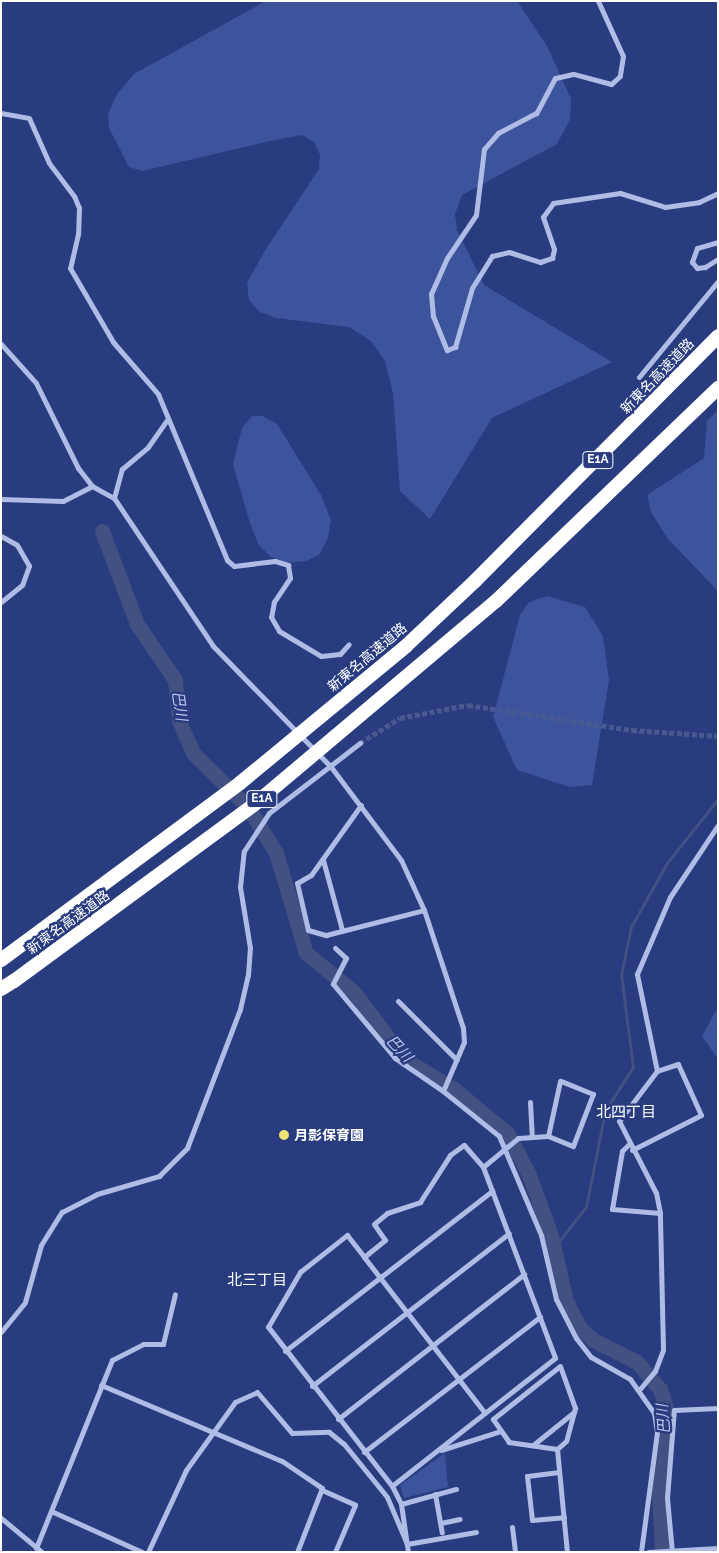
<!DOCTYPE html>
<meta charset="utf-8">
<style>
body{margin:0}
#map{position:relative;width:719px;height:1553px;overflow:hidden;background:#283c7f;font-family:Raleway,"Noto Sans JP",sans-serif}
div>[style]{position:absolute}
.green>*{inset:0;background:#3d549c}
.stream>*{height:2.5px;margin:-1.25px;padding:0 1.25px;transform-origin:1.25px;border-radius:1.25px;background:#425082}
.river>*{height:15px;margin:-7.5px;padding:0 7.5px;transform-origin:7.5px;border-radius:7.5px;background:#425082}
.minor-tunnel>*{height:5px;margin-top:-2.5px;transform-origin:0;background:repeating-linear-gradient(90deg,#485992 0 5px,transparent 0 7.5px)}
.minor>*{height:5px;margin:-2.5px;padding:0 2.5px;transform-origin:2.5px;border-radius:2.5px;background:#afbce5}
.motorway>*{height:14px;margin:-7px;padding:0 7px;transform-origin:7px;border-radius:7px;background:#fff}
.motorway-bridge>*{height:14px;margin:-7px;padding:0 7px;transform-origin:7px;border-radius:7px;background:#fff}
.dots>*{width:14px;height:14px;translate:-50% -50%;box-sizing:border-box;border:2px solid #283c7f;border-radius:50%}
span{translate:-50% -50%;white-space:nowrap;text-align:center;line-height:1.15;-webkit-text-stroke:4.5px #283c7f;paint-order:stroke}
.shield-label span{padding:1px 4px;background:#283c7f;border:1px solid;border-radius:4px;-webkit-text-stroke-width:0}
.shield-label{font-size:12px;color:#fff;font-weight:700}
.street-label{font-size:14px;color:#fff}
.poi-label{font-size:14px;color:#fff;font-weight:700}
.left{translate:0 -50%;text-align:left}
.water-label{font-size:15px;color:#bac7ed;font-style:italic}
.neighbourhood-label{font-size:15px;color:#fff}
.frame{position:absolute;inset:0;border:2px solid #fff;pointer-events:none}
</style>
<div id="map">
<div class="green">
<div style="clip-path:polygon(266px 1px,517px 1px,547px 46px,571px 99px,570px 120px,557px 144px,462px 195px,455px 214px,457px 230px,484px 285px,612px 362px,492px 418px,430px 519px,400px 491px,393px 393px,385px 361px,371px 341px,349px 327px,276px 318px,260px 312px,249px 300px,247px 283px,264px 252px,319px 169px,320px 155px,314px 142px,302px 135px,270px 141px,142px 171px,129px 167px,109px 128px,108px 114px,117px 94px,134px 74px)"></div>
<div style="clip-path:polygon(718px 410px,718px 591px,668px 539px,651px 512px,647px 495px,704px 458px,707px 421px)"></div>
<div style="clip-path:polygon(252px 416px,262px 416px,277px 424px,321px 495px,331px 520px,328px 538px,319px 555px,306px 561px,286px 563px,271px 557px,258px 544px,249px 520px,233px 464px,242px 428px)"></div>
<div style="clip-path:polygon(547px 596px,585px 607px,603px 636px,609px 680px,592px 785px,570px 787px,517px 770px,493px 717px,520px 615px,529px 602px)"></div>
<div style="clip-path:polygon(718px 1007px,718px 1059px,702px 1036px)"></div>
<div style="clip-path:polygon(445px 1453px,448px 1487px,404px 1498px,400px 1485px)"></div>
</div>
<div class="stream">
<div style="left:553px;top:1249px;width:53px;rotate:-51.8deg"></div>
<div style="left:586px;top:1207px;width:98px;rotate:-78.8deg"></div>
<div style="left:605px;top:1111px;width:52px;rotate:-57.5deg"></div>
<div style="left:633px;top:1067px;width:93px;rotate:-97.4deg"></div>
<div style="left:621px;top:975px;width:49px;rotate:-78.2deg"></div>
<div style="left:631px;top:927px;width:73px;rotate:-60.6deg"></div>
<div style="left:667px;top:863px;width:82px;rotate:-51.4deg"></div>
</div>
<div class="river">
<div style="left:102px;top:531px;width:99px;rotate:69.4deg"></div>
<div style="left:137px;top:624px;width:68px;rotate:55.8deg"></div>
<div style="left:175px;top:680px;width:41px;rotate:84.4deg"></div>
<div style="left:179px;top:721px;width:35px;rotate:66deg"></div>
<div style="left:193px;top:753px;width:77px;rotate:44.5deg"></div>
<div style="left:248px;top:807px;width:54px;rotate:58.7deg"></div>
<div style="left:276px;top:853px;width:104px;rotate:73.3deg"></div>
<div style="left:306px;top:953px;width:60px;rotate:39deg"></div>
<div style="left:353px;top:991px;width:85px;rotate:53.1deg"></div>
<div style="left:404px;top:1059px;width:58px;rotate:31deg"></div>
<div style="left:454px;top:1089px;width:70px;rotate:39.8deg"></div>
<div style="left:508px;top:1134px;width:46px;rotate:62.9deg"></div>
<div style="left:529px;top:1175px;width:64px;rotate:69.9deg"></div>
<div style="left:551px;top:1235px;width:68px;rotate:77.2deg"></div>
<div style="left:566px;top:1301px;width:29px;rotate:63deg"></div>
<div style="left:579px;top:1327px;width:19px;rotate:43deg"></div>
<div style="left:593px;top:1340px;width:49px;rotate:26.6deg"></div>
<div style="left:637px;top:1362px;width:35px;rotate:50deg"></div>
<div style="left:660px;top:1389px;width:19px;rotate:72deg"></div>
<div style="left:666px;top:1407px;width:86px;rotate:94.7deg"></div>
<div style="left:659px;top:1493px;width:59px;rotate:87.1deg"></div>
</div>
<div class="minor-tunnel">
<div style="left:360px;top:743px;width:47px;rotate:-32deg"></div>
<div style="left:400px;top:718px;width:69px;rotate:-10.8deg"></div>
<div style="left:468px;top:705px;width:166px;rotate:8.7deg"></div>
<div style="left:632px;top:730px;width:86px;rotate:4deg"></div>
</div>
<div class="minor">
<div style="left:598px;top:1px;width:60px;rotate:65.6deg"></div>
<div style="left:623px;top:56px;width:20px;rotate:99deg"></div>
<div style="left:620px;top:76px;width:12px;rotate:138deg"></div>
<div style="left:611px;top:84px;width:39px;rotate:-165deg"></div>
<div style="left:573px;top:74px;width:18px;rotate:167deg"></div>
<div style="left:555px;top:78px;width:40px;rotate:118deg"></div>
<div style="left:536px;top:113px;width:43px;rotate:152.2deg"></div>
<div style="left:498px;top:133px;width:21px;rotate:131deg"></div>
<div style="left:484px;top:149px;width:66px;rotate:96.9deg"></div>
<div style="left:476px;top:215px;width:52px;rotate:124deg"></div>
<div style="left:447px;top:258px;width:39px;rotate:114deg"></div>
<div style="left:431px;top:294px;width:22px;rotate:85deg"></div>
<div style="left:433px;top:316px;width:37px;rotate:68deg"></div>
<div style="left:447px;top:350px;width:9px;rotate:-21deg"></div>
<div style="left:455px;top:347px;width:61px;rotate:-73.9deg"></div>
<div style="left:472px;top:288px;width:38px;rotate:-58deg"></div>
<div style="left:492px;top:256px;width:17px;rotate:-13deg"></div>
<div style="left:509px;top:252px;width:33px;rotate:18deg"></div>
<div style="left:540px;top:262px;width:13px;rotate:-18deg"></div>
<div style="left:552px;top:258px;width:9px;rotate:-77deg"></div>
<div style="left:554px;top:249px;width:34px;rotate:-109deg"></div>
<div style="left:543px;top:217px;width:17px;rotate:-54deg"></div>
<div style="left:553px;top:203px;width:68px;rotate:-8.5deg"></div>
<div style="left:620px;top:193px;width:47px;rotate:17.3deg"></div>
<div style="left:665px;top:207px;width:34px;rotate:-8deg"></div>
<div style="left:699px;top:202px;width:21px;rotate:-25deg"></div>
<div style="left:1px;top:113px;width:28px;rotate:10deg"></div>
<div style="left:29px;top:118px;width:49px;rotate:66deg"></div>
<div style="left:49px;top:163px;width:41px;rotate:52.9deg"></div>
<div style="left:74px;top:196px;width:13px;rotate:67deg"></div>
<div style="left:79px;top:208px;width:26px;rotate:92deg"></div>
<div style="left:78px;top:234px;width:35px;rotate:103deg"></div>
<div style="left:70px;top:268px;width:86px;rotate:59.8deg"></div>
<div style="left:113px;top:342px;width:69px;rotate:49.1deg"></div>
<div style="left:158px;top:394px;width:180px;rotate:67.4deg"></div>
<div style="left:227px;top:560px;width:9px;rotate:41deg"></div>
<div style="left:234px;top:566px;width:41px;rotate:-7deg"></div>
<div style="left:275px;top:561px;width:14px;rotate:17deg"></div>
<div style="left:288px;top:565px;width:13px;rotate:81deg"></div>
<div style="left:290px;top:578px;width:29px;rotate:124deg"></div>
<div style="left:274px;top:602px;width:15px;rotate:101deg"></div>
<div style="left:271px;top:617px;width:16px;rotate:60deg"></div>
<div style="left:279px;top:631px;width:49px;rotate:30.8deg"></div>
<div style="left:321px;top:656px;width:19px;rotate:-6deg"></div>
<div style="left:340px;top:654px;width:13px;rotate:-48deg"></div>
<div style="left:718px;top:242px;width:22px;rotate:164deg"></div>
<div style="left:697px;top:248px;width:15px;rotate:110deg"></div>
<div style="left:692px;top:262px;width:8px;rotate:50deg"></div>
<div style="left:697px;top:268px;width:8px;rotate:-7deg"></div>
<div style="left:705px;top:267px;width:15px;rotate:-32deg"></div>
<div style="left:1px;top:344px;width:52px;rotate:48.1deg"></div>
<div style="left:36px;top:383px;width:95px;rotate:63.7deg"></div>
<div style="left:78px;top:468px;width:23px;rotate:52deg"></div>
<div style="left:92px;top:486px;width:25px;rotate:29deg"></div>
<div style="left:114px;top:498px;width:178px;rotate:56.2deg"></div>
<div style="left:213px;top:646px;width:169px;rotate:45.7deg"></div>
<div style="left:331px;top:767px;width:116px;rotate:53deg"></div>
<div style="left:401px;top:860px;width:55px;rotate:65.3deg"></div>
<div style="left:424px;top:910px;width:124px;rotate:71.7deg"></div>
<div style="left:463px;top:1028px;width:14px;rotate:86deg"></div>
<div style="left:464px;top:1042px;width:53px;rotate:113.2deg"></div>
<div style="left:443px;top:1091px;width:72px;rotate:38.8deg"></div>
<div style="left:499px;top:1136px;width:108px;rotate:67deg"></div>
<div style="left:541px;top:1235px;width:66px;rotate:76.8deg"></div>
<div style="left:556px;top:1299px;width:44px;rotate:62.9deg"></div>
<div style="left:576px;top:1338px;width:24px;rotate:52deg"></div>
<div style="left:591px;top:1357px;width:45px;rotate:29.4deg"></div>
<div style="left:630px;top:1379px;width:42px;rotate:54.8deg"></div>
<div style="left:654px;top:1413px;width:19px;rotate:81deg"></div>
<div style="left:657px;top:1432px;width:121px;rotate:97.6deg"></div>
<div style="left:639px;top:377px;width:124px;rotate:-50.5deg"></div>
<div style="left:114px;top:498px;width:30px;rotate:-75deg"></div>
<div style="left:122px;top:469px;width:34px;rotate:-40deg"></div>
<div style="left:148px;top:447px;width:35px;rotate:-55deg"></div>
<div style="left:1px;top:499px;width:62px;rotate:1.8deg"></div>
<div style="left:63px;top:501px;width:33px;rotate:-27deg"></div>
<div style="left:1px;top:536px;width:18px;rotate:29deg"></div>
<div style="left:17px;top:545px;width:24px;rotate:60deg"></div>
<div style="left:29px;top:566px;width:20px;rotate:110deg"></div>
<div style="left:22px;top:585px;width:27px;rotate:141deg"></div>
<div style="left:361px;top:805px;width:86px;rotate:125.5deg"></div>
<div style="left:311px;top:875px;width:16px;rotate:150deg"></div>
<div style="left:297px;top:883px;width:48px;rotate:76.8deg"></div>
<div style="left:308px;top:930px;width:19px;rotate:16deg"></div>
<div style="left:326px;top:935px;width:101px;rotate:-14.3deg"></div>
<div style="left:323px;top:860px;width:73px;rotate:74.8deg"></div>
<div style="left:335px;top:948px;width:15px;rotate:42deg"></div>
<div style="left:346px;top:958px;width:29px;rotate:117deg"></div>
<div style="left:333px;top:984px;width:97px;rotate:50deg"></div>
<div style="left:395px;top:1058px;width:58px;rotate:34.5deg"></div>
<div style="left:398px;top:1001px;width:83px;rotate:45deg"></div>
<div style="left:530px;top:1102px;width:35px;rotate:87deg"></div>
<div style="left:629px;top:1144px;width:10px;rotate:135deg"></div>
<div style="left:622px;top:1151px;width:59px;rotate:99.8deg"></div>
<div style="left:612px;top:1209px;width:48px;rotate:4.8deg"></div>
<div style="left:464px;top:1145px;width:29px;rotate:49deg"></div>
<div style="left:483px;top:1167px;width:204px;rotate:69.3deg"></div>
<div style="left:555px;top:1358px;width:207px;rotate:141.9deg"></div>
<div style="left:392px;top:1486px;width:202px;rotate:-127.9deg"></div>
<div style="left:268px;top:1327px;width:64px;rotate:-59.8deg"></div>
<div style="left:300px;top:1272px;width:60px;rotate:-38.2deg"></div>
<div style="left:347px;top:1235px;width:28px;rotate:52deg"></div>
<div style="left:364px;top:1257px;width:27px;rotate:-39deg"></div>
<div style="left:385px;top:1240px;width:19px;rotate:-125deg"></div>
<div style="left:374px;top:1224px;width:17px;rotate:-40deg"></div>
<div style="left:387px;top:1213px;width:35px;rotate:-18deg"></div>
<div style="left:420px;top:1202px;width:56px;rotate:-57.4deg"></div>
<div style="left:450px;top:1155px;width:17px;rotate:-36deg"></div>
<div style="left:632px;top:1150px;width:77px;rotate:-26.9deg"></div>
<div style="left:701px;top:1115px;width:56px;rotate:-114.3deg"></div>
<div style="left:678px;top:1064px;width:22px;rotate:162deg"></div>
<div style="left:483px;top:1167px;width:45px;rotate:-39.6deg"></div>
<div style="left:518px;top:1138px;width:30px;rotate:-4deg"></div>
<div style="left:548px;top:1136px;width:27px;rotate:22deg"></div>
<div style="left:573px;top:1146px;width:56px;rotate:-69deg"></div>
<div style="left:593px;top:1094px;width:35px;rotate:-158deg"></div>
<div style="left:560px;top:1081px;width:56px;rotate:102.3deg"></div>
<div style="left:364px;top:1257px;width:197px;rotate:52.2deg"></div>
<div style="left:1px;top:1332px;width:38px;rotate:-51deg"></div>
<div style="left:25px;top:1302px;width:59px;rotate:-74.3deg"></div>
<div style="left:41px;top:1245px;width:39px;rotate:-58deg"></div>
<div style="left:62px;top:1212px;width:39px;rotate:-27deg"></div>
<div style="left:97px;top:1194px;width:65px;rotate:-16.2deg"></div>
<div style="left:159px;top:1176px;width:40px;rotate:-45deg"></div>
<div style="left:187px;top:1148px;width:149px;rotate:-69.1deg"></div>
<div style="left:240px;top:1009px;width:35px;rotate:-77deg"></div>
<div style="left:248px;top:975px;width:27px;rotate:-86deg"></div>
<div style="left:250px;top:948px;width:62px;rotate:-99.3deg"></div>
<div style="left:240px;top:887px;width:36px;rotate:-84deg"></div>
<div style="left:244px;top:851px;width:45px;rotate:-56.7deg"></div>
<div style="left:269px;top:813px;width:115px;rotate:-37.6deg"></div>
<div style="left:285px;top:1351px;width:262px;rotate:-37.7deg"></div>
<div style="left:560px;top:1366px;width:45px;rotate:70.3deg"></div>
<div style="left:575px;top:1408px;width:34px;rotate:105deg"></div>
<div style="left:566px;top:1441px;width:12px;rotate:138deg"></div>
<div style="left:557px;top:1449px;width:49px;rotate:-171.7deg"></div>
<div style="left:509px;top:1442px;width:28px;rotate:-125deg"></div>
<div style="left:493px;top:1419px;width:85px;rotate:-38.3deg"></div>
<div style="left:101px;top:1385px;width:196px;rotate:22.8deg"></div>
<div style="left:282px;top:1461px;width:48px;rotate:34deg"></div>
<div style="left:322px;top:1488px;width:69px;rotate:111.3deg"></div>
<div style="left:312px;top:1386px;width:249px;rotate:-37.8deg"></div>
<div style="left:639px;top:1390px;width:25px;rotate:-50deg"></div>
<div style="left:655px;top:1371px;width:22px;rotate:-69deg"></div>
<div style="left:663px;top:1350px;width:137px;rotate:-91.3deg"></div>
<div style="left:660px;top:1213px;width:20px;rotate:-101deg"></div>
<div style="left:656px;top:1193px;width:81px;rotate:-117.2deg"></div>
<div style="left:619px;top:1121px;width:63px;rotate:-52.8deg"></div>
<div style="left:657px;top:1071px;width:99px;rotate:-101.7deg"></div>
<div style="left:637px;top:974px;width:84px;rotate:-66.8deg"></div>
<div style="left:670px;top:897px;width:87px;rotate:-56.3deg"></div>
<div style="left:338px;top:1419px;width:236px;rotate:-37.9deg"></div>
<div style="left:533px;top:1445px;width:53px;rotate:-38.8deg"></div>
<div style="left:557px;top:1449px;width:103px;rotate:84.5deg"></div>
<div style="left:441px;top:1450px;width:63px;rotate:-17.6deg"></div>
<div style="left:364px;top:1452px;width:222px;rotate:-37.5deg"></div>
<div style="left:559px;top:1472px;width:32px;rotate:173deg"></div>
<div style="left:527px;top:1476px;width:44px;rotate:83.5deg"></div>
<div style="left:532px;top:1520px;width:32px;rotate:-5deg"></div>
<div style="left:392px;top:1486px;width:20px;rotate:63deg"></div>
<div style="left:401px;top:1504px;width:49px;rotate:81.7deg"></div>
<div style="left:322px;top:1490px;width:36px;rotate:24deg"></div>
<div style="left:355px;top:1505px;width:51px;rotate:113.1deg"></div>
<div style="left:435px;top:1494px;width:39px;rotate:80deg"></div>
<div style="left:401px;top:1504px;width:57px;rotate:-15.3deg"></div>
<div style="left:51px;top:1511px;width:100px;rotate:24.3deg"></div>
<div style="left:1px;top:1518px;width:53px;rotate:39.7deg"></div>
<div style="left:441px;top:1523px;width:19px;rotate:-12deg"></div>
<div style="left:512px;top:1527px;width:25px;rotate:83deg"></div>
<div style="left:36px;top:1548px;width:203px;rotate:-68deg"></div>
<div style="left:112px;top:1360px;width:35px;rotate:-27deg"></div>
<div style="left:143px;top:1344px;width:20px"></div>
<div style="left:163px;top:1344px;width:51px;rotate:-76.5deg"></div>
<div style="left:148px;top:1552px;width:90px;rotate:-65.1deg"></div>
<div style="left:186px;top:1470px;width:84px;rotate:-54.2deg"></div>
<div style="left:235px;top:1402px;width:24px;rotate:-24deg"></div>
<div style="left:257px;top:1392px;width:54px;rotate:49.5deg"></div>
<div style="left:292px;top:1433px;width:37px;rotate:-2deg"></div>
<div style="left:329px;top:1432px;width:19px;rotate:39deg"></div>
<div style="left:344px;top:1444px;width:68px;rotate:50.9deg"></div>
<div style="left:387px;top:1497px;width:51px;rotate:66.9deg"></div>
<div style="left:407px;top:1544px;width:70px;rotate:-9.9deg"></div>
<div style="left:648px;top:1552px;width:70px;rotate:-3.3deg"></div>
<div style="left:672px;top:1552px;width:54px;rotate:-95.3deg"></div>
<div style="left:667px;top:1498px;width:88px;rotate:-85.5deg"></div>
<div style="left:674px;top:1410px;width:44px;rotate:-2.6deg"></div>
</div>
<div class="motorway">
<div style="left:475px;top:581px;width:345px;rotate:-45.2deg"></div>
<div style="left:496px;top:601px;width:308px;rotate:-43.8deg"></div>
<div style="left:1px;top:989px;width:15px;rotate:-32deg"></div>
</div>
<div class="motorway-bridge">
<div style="left:1px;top:960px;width:297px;rotate:-36.5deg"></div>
<div style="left:240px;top:783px;width:215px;rotate:-39.5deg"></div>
<div style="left:406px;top:646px;width:95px;rotate:-43.3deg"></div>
<div style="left:14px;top:981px;width:300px;rotate:-36.3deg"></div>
<div style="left:256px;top:803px;width:314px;rotate:-40.1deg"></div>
</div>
<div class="dots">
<div style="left:284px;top:1135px;background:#ede375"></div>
</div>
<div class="shield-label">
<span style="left:598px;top:460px">E1A</span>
<span style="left:262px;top:799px">E1A</span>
</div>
<div class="street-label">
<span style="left:657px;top:376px;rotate:-46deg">新東名高速道路</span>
<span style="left:367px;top:657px;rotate:-40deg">新東名高速道路</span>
<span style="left:68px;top:922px;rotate:-36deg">新東名高速道路</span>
</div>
<div class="poi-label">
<span class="left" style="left:294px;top:1135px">月影保育園</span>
</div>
<div class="water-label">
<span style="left:179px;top:706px;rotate:82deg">巴川</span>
<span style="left:399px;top:1049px;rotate:47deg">巴川</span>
<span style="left:664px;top:1419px;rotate:-94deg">巴川</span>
</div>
<div class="neighbourhood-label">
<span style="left:626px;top:1113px">北四丁目</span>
<span style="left:257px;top:1281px">北三丁目</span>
</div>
<div class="frame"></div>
</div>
